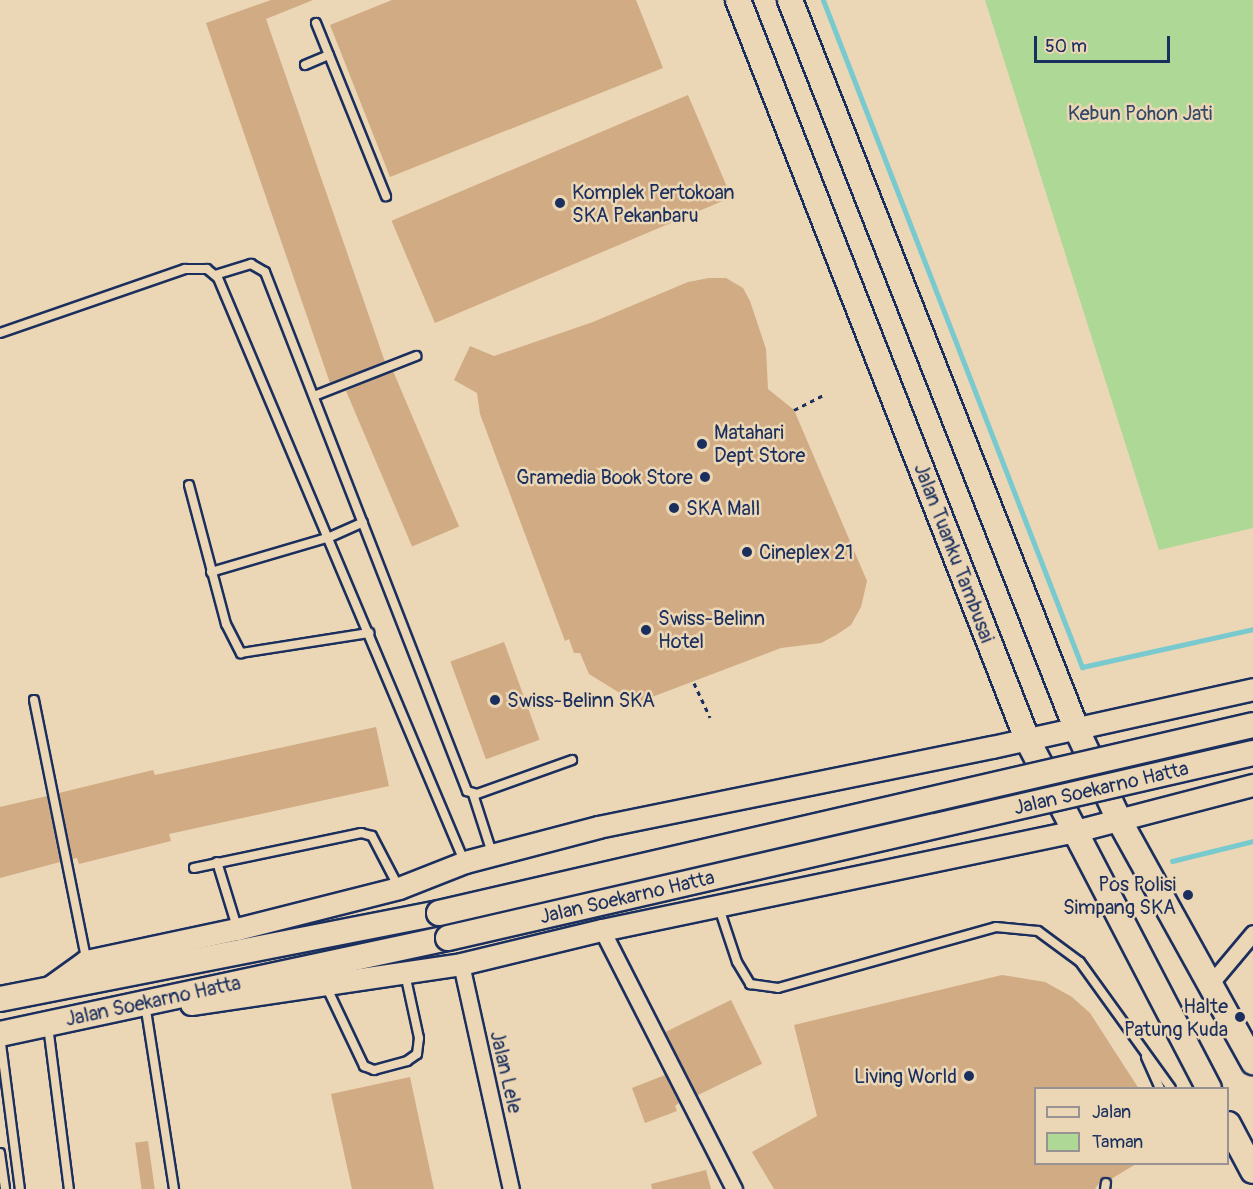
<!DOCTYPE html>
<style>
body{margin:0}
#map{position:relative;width:1253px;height:1189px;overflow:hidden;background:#ebd6b5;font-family:Pangolin,sans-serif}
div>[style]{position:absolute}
.green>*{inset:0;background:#add896}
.stream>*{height:5px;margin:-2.5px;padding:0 2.5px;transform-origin:2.5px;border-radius:2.5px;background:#78cacf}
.building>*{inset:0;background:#d1ab83;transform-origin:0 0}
.path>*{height:3px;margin-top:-1.5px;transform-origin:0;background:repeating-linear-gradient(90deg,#1b2f5e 0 4.5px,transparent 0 9px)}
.roads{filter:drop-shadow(2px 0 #1b2f5e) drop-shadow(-2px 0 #1b2f5e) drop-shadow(0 2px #1b2f5e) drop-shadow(0 -2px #1b2f5e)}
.lane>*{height:8px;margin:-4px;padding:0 4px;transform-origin:4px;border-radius:4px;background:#ebd6b5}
.street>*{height:15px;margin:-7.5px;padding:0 7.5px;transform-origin:7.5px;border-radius:7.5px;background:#ebd6b5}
.secondary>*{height:21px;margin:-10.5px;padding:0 10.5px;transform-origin:10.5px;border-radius:10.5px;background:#ebd6b5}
.primary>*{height:24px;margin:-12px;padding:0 12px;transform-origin:12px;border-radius:12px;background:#ebd6b5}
.bridges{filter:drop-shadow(2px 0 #1b2f5e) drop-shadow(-2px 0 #1b2f5e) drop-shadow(0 2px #1b2f5e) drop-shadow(0 -2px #1b2f5e)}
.primary-bridge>*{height:24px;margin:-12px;padding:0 12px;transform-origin:12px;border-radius:12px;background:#ebd6b5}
.dots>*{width:16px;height:16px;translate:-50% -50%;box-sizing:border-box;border:3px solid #ebd6b5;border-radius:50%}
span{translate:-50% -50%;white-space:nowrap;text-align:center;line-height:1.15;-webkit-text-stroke:5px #ebd6b5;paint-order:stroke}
.park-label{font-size:20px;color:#314866}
.poi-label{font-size:20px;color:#1b2f5e}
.left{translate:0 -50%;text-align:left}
.right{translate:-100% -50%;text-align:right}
.street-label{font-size:20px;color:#1b2f5e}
.legend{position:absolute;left:1034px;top:1087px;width:195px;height:78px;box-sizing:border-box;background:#ebd6b5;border:2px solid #989392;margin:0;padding:8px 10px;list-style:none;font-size:18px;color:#1b2f5e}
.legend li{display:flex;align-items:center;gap:12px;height:30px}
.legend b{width:30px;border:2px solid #989392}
.scale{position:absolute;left:1034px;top:36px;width:136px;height:27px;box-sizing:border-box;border:3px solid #1b2f5e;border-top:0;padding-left:8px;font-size:18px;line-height:21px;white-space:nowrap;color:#1b2f5e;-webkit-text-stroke:4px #ebd6b5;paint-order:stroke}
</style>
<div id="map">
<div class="green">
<div style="clip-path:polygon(985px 0,1253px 0,1253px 528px,1159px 550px)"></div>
</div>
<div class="stream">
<div style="left:823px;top:0;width:716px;rotate:68.78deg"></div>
<div style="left:1082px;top:667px;width:175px;rotate:-12.5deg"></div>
<div style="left:1172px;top:861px;width:83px;rotate:-13.9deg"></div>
</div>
<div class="building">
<div style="clip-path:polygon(271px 0,313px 0,266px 19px,385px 362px,330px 383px,206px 23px)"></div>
<div style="clip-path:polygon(392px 0,636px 0,663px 68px,390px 177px,330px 25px)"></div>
<div style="left:688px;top:95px;width:111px;height:322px;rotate:67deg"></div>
<div style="clip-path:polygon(709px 278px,726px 278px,743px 288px,750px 301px,766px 349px,768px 389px,794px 410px,867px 581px,861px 607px,851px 625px,836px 635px,821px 643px,781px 648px,636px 703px,589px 674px,580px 653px,574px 653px,569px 639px,565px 641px,480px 414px,477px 393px,454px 380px,470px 346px,494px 356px,593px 322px,688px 282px)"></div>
<div style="left:393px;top:371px;width:169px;height:51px;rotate:67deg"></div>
<div style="left:504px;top:642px;width:104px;height:57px;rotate:70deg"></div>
<div style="clip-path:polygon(376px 727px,389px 786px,169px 834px,171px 841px,79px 864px,77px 858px,72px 859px,59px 793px,153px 770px,155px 775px)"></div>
<div style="clip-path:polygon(47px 796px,60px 862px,0 878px,0 807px)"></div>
<div style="clip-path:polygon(1002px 975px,1045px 982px,1072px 997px,1090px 1013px,1139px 1089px,1035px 1089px,1035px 1164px,1136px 1164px,1111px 1179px,1103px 1178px,1095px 1189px,774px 1189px,752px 1152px,817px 1116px,794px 1025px)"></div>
<div style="left:731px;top:1000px;width:71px;height:73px;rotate:64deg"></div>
<div style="clip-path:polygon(665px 1075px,679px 1103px,675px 1106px,677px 1111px,645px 1123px,632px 1088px)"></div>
<div style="clip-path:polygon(410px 1077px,434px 1189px,352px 1189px,331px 1094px)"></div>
<div style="left:148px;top:1141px;width:49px;height:13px;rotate:82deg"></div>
<div style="clip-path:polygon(706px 1170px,711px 1189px,652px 1189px,651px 1184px)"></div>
</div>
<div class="path">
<div style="left:794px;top:410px;width:35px;rotate:-27deg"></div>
<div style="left:694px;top:683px;width:38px;rotate:65deg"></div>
</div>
<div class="roads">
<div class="lane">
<div style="left:316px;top:23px;width:187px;rotate:68deg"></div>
<div style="left:305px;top:65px;width:26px;rotate:-23deg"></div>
<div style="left:215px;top:275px;width:38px;rotate:-17deg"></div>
<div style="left:251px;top:264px;width:16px;rotate:30deg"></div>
<div style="left:265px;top:272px;width:557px;rotate:68.73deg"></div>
<div style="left:467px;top:791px;width:10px;rotate:17deg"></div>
<div style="left:477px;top:794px;width:101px;rotate:-19.7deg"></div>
<div style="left:0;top:333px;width:196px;rotate:-19.1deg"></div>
<div style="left:185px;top:269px;width:22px"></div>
<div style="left:207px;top:269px;width:14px;rotate:39deg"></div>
<div style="left:218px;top:278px;width:633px;rotate:67.12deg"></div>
<div style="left:314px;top:396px;width:110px;rotate:-21.4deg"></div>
<div style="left:189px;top:485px;width:144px;rotate:75.1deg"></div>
<div style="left:226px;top:624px;width:33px;rotate:63deg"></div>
<div style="left:241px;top:653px;width:130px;rotate:-8.9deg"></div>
<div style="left:211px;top:572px;width:124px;rotate:-16.4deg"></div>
<div style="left:330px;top:537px;width:36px;rotate:-24deg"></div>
<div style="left:34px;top:700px;width:264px;rotate:78.6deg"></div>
<div style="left:473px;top:794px;width:62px;rotate:72.1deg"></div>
<div style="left:217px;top:862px;width:68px;rotate:72.9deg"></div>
<div style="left:194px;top:868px;width:171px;rotate:-11.8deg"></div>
<div style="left:361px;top:833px;width:11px;rotate:15deg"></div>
<div style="left:372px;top:836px;width:56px;rotate:62.5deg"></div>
<div style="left:719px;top:908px;width:57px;rotate:71.6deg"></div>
<div style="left:737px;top:962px;width:26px;rotate:59deg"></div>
<div style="left:750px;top:984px;width:28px;rotate:8deg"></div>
<div style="left:778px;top:988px;width:226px;rotate:-15.6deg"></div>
<div style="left:996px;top:927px;width:42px;rotate:5.4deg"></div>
<div style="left:1038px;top:931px;width:52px;rotate:36.4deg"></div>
<div style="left:1080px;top:962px;width:155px;rotate:54.2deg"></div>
<div style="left:326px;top:986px;width:89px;rotate:64.6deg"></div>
<div style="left:364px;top:1066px;width:11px;rotate:22deg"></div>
<div style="left:374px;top:1070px;width:34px;rotate:-15deg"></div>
<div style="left:407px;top:1061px;width:12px;rotate:-35deg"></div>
<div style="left:417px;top:1054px;width:16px;rotate:-83deg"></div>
<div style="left:419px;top:1038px;width:66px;rotate:-102.3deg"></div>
<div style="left:146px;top:1010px;width:181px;rotate:81.1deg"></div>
<div style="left:48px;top:1026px;width:164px;rotate:82.7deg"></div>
<div style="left:0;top:1036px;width:154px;rotate:82.6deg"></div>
<div style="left:1146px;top:1057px;width:34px;rotate:66deg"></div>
<div style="left:0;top:1153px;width:36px;rotate:82deg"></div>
<div style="left:1105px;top:1189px;width:6px;rotate:-81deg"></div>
</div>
<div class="street">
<div style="left:602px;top:930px;width:291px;rotate:63deg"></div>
<div style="left:461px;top:964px;width:230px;rotate:77.5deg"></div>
<div style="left:1211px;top:983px;width:65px;rotate:-50deg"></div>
</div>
<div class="secondary">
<div style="left:47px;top:989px;width:48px;rotate:-35.7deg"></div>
<div style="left:86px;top:961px;width:154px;rotate:-12deg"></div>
<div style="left:237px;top:929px;width:167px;rotate:-14.2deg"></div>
<div style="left:399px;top:888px;width:71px;rotate:-21.5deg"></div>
<div style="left:465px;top:862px;width:138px;rotate:-14.7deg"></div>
<div style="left:598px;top:827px;width:402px;rotate:-11.5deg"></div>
<div style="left:992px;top:747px;width:267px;rotate:-12.5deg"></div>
<div style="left:191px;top:1004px;width:273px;rotate:-8.4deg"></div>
<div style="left:461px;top:964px;width:145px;rotate:-13.6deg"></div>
<div style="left:602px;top:930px;width:480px;rotate:-11.8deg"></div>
<div style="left:1072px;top:832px;width:187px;rotate:-14.6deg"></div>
</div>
<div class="primary">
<div style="left:738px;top:0;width:793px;rotate:68.64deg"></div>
<div style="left:1027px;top:739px;width:394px;rotate:62.5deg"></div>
<div style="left:790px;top:0;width:782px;rotate:68.55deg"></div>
<div style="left:1076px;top:728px;width:102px;rotate:64.9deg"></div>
<div style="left:1119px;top:820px;width:277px;rotate:61deg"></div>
<div style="left:0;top:999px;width:447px;rotate:-11.1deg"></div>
<div style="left:0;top:1034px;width:458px;rotate:-12.1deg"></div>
<div style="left:1228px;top:1124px;width:53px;rotate:62deg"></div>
</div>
</div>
<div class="bridges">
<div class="primary-bridge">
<div style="left:439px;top:913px;width:835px;rotate:-13deg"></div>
<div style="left:448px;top:938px;width:826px;rotate:-12.94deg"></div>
</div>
</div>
<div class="dots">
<div style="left:560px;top:203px;background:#1b2f5e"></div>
<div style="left:702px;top:444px;background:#1b2f5e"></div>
<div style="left:705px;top:477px;background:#1b2f5e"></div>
<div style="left:674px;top:508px;background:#1b2f5e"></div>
<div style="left:747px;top:552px;background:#1b2f5e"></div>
<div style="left:646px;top:630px;background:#1b2f5e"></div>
<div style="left:495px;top:700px;background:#1b2f5e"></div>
<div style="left:1188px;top:895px;background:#1b2f5e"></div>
<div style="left:1240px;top:1017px;background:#1b2f5e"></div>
<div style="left:969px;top:1076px;background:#1b2f5e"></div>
</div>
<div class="park-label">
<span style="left:1140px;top:113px">Kebun Pohon Jati</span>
</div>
<div class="poi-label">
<span class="left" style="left:572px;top:204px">Komplek Pertokoan<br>SKA Pekanbaru</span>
<span class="left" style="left:714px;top:444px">Matahari<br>Dept Store</span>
<span class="right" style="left:693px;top:477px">Gramedia Book Store</span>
<span class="left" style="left:686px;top:508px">SKA Mall</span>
<span class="left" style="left:759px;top:552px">Cineplex 21</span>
<span class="left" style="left:658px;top:630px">Swiss-Belinn<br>Hotel</span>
<span class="left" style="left:507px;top:700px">Swiss-Belinn SKA</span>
<span class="right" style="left:1176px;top:896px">Pos Polisi<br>Simpang SKA</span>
<span class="right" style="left:1228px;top:1018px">Halte<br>Patung Kuda</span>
<span class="right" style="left:957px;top:1076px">Living World</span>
</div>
<div class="street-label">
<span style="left:954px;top:553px;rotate:69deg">Jalan Tuanku Tambusai</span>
<span style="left:1101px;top:788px;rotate:-13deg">Jalan Soekarno Hatta</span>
<span style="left:627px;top:897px;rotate:-13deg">Jalan Soekarno Hatta</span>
<span style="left:153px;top:1001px;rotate:-12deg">Jalan Soekarno Hatta</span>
<span style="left:506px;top:1072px;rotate:77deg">Jalan Lele</span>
</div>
<ul class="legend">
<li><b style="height:8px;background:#ebd6b5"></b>Jalan</li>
<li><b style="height:16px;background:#add896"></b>Taman</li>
</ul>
<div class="scale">50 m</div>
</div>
